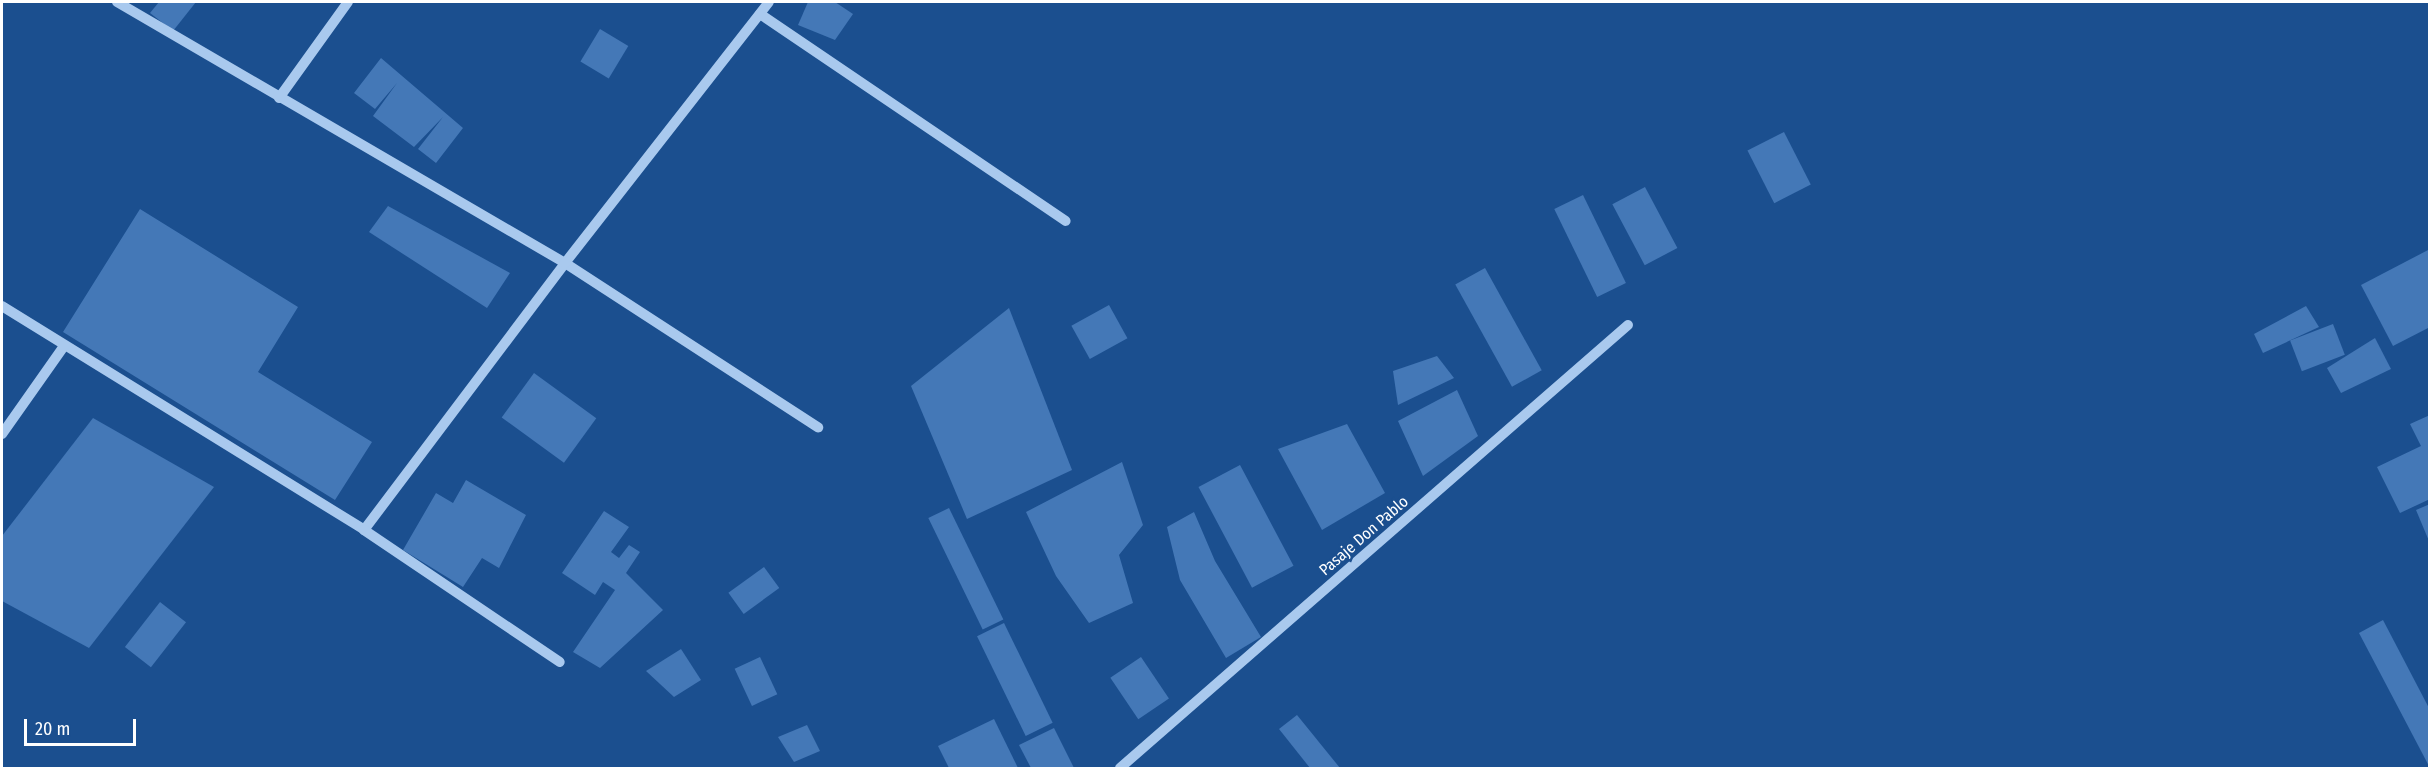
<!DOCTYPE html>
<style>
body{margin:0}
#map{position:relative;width:2431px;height:770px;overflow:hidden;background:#1b4f8f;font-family:"Fira Sans Condensed",sans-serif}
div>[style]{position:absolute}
.building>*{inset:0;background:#4478b7;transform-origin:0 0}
.minor>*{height:10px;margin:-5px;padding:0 5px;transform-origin:5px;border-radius:5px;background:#a9c9ee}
span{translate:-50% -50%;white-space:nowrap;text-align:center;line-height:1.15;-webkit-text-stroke:5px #1b4f8f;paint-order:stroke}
.street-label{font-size:16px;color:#fff}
.frame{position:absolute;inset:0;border:3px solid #fff;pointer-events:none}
.scale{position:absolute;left:24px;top:719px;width:112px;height:27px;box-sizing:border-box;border:3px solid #fff;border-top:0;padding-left:8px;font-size:18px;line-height:21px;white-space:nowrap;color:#fff;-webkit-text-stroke:4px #1b4f8f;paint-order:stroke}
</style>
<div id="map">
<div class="building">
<div style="clip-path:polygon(159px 2px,196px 2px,173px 31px,150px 13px)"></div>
<div style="clip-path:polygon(808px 2px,835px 2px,853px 14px,835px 40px,798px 25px)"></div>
<div style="left:600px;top:29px;width:33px;height:38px;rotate:31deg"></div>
<div style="clip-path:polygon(381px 58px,463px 128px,436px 163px,418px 149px,443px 117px,414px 147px,373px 116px,397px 83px,375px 109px,354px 93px)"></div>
<div style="left:1784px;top:132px;width:59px;height:41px;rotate:63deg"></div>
<div style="left:1645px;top:187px;width:69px;height:37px;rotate:62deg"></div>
<div style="left:1583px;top:195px;width:98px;height:32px;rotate:64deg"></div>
<div style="clip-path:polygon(388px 206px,510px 273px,487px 308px,369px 232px)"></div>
<div style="clip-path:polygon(140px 209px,298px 307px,258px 372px,372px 442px,335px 500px,63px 332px)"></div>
<div style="clip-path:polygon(2430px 249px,2430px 327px,2393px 346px,2361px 285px)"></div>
<div style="left:1485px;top:268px;width:117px;height:34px;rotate:61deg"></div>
<div style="left:1109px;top:305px;width:38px;height:43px;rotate:61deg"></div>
<div style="clip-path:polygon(2306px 306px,2319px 327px,2263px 353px,2254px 334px)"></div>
<div style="clip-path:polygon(1009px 308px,1072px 470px,967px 519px,911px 386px)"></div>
<div style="left:2333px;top:324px;width:33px;height:46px;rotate:69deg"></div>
<div style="clip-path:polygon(2375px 338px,2391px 369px,2341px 393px,2327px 368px)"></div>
<div style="clip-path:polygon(1437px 356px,1454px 378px,1398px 405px,1393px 371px)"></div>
<div style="left:534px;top:373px;width:77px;height:55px;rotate:36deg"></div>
<div style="clip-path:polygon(1457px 390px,1478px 436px,1423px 476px,1398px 421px)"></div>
<div style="clip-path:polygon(2430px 415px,2430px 499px,2400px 513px,2377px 467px,2421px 446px,2410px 424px)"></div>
<div style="clip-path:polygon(93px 418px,214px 487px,89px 648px,2px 601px,2px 536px)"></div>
<div style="clip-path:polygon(1347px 424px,1385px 493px,1322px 530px,1278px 449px)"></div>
<div style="clip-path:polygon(1122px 462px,1143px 525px,1119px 555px,1133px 603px,1089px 623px,1056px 576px,1026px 512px)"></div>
<div style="left:1240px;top:465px;width:114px;height:47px;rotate:62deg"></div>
<div style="clip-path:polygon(466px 480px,526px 515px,499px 568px,482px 558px,463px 587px,403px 550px,436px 493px,453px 503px)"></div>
<div style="clip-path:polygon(2430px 504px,2430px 541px,2429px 541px,2416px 510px)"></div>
<div style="left:949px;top:508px;width:124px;height:23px;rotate:64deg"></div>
<div style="clip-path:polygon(604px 511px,629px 527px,611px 552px,619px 558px,629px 545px,640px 552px,626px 573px,663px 610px,600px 668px,573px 652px,615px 590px,603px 582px,595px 595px,562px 573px)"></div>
<div style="clip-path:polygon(1194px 512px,1215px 561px,1261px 637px,1226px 658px,1180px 580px,1167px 527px)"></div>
<div style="left:764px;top:567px;width:26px;height:44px;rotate:54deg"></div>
<div style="left:160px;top:602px;width:33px;height:57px;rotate:38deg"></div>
<div style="clip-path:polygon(2383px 620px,2430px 710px,2430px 768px,2359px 633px)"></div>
<div style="left:1004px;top:623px;width:111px;height:30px;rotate:64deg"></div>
<div style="clip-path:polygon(681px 649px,701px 680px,674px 697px,646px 671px)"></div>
<div style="left:760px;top:657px;width:41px;height:28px;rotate:65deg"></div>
<div style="left:1141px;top:657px;width:50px;height:37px;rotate:56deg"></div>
<div style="clip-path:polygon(1297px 715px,1340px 768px,1310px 768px,1279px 729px)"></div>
<div style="clip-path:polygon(994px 719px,1018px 768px,949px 768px,938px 746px)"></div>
<div style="clip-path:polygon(807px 725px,820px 751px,794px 762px,778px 737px)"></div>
<div style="clip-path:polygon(1054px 728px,1074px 768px,1031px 768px,1019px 745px)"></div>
</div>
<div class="minor">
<div style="left:117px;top:2px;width:518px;rotate:30.22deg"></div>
<div style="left:565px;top:263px;width:302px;rotate:33deg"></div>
<div style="left:760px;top:14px;width:369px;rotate:34.1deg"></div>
<div style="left:279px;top:98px;width:118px;rotate:-54.3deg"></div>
<div style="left:2px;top:306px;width:426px;rotate:31.7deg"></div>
<div style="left:364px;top:530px;width:334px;rotate:-53deg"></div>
<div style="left:565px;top:263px;width:331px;rotate:-52deg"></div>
<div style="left:2px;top:434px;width:108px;rotate:-54.8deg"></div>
<div style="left:364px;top:530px;width:236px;rotate:34deg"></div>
<div style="left:1120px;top:768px;width:674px;rotate:-41.09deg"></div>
</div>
<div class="street-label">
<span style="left:1364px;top:536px;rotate:-41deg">Pasaje Don Pablo</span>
</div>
<div class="frame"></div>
<div class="scale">20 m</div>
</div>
